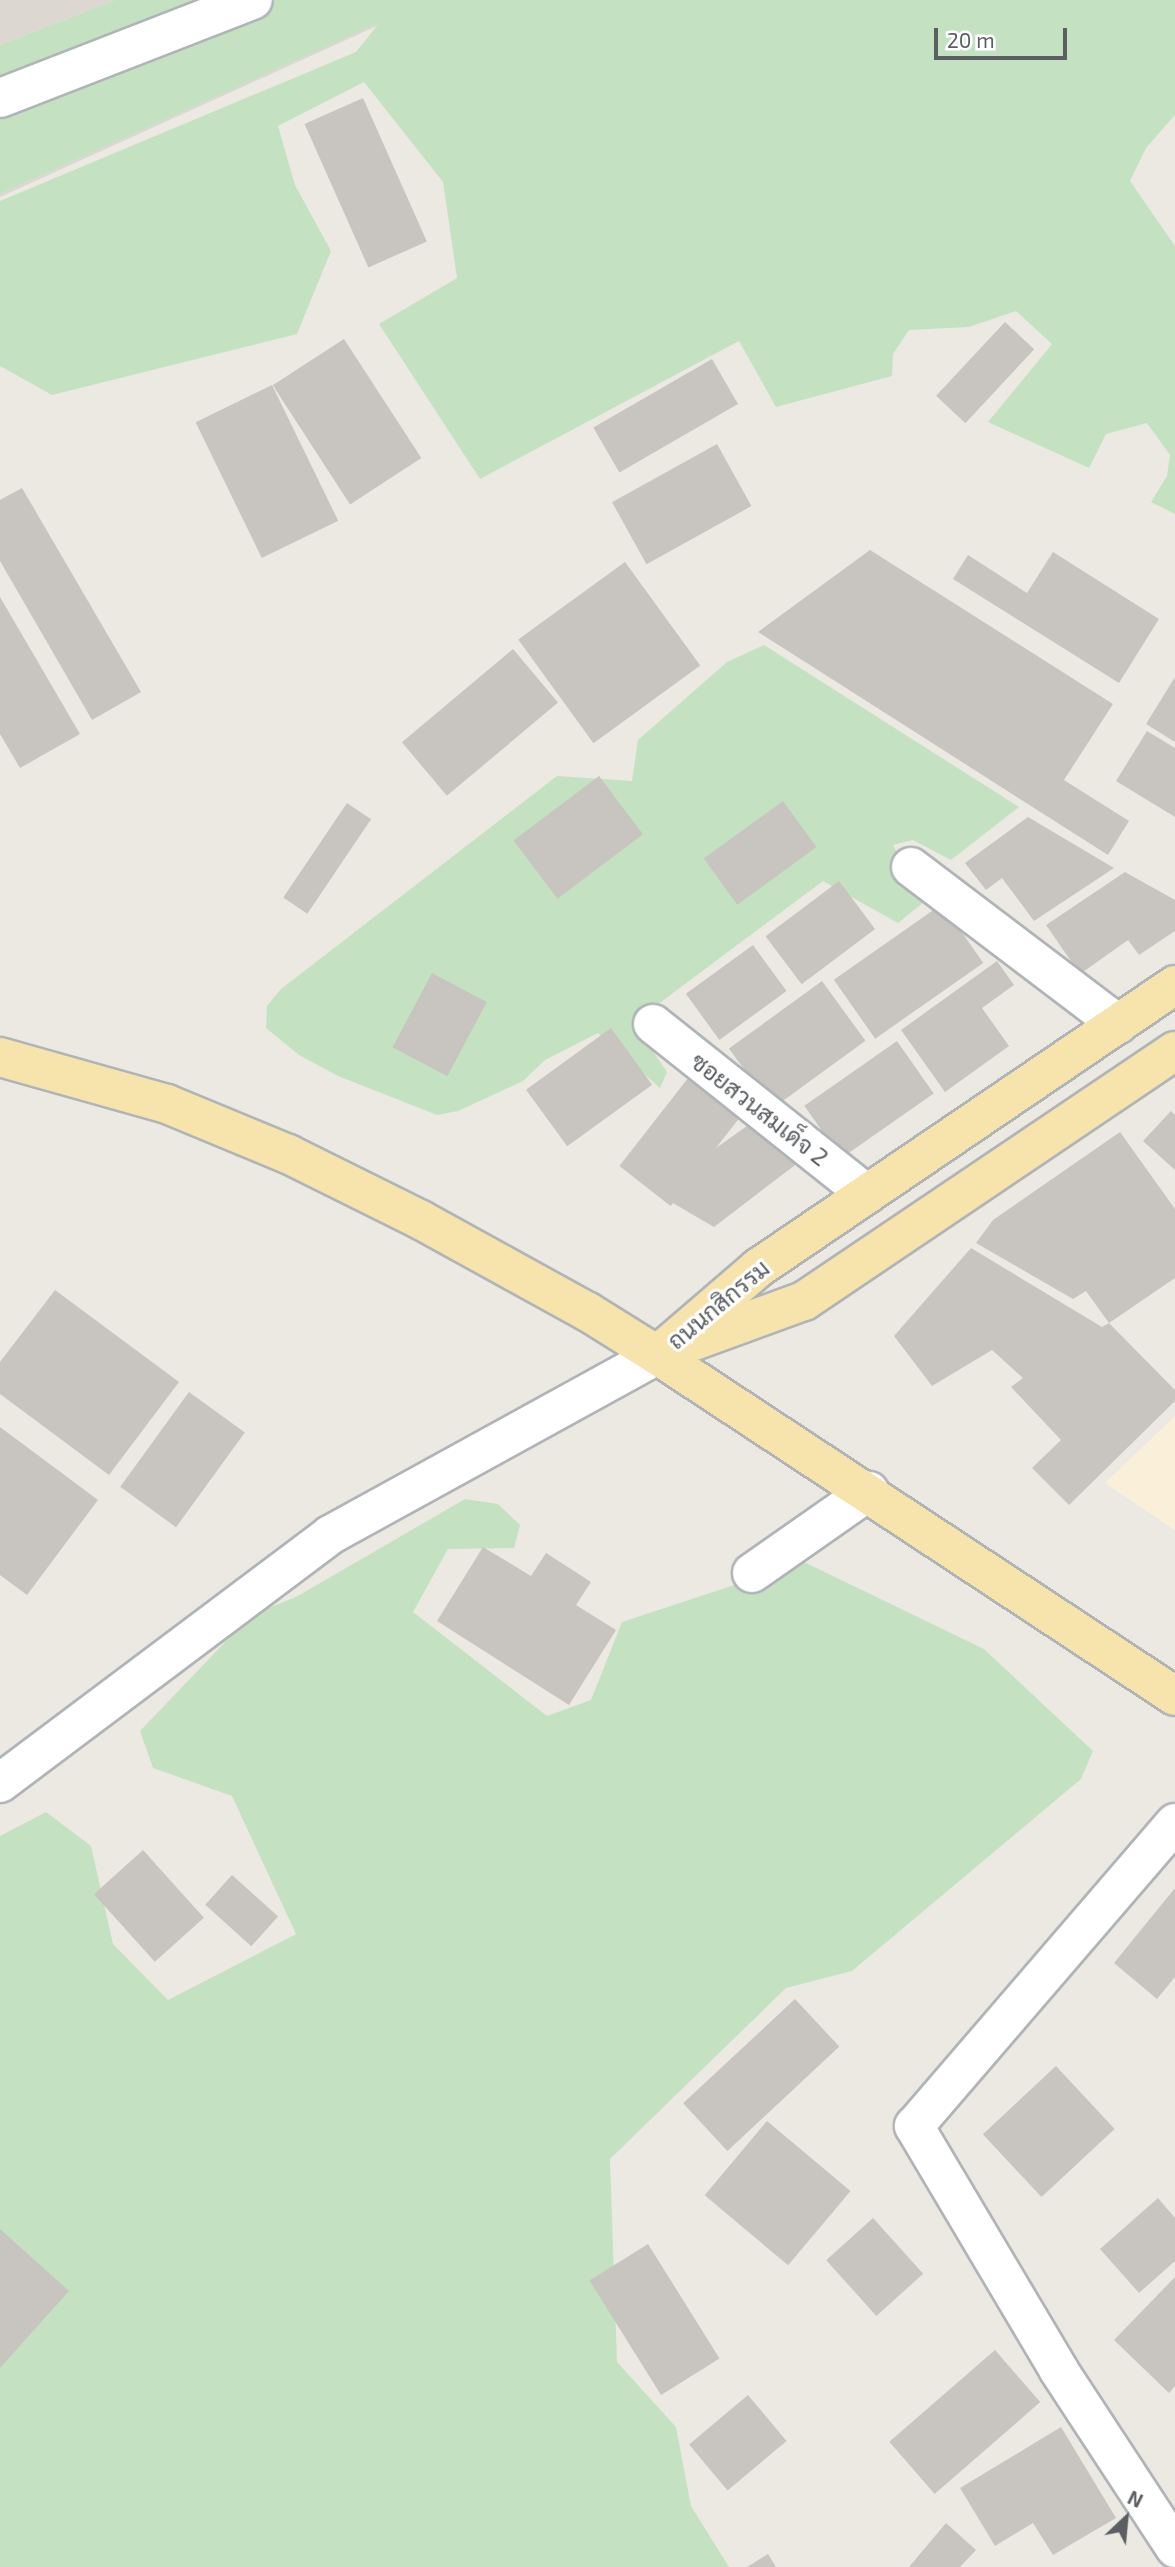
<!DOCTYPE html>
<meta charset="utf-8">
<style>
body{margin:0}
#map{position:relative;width:1175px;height:2567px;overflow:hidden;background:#ece9e3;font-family:"Exo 2",Sarabun,sans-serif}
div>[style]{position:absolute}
.commercial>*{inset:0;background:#faf0da}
.education>*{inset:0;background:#dcd8d1}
.green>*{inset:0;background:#c4e2c1}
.building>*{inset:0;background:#c8c4bf;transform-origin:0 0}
.roads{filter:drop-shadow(2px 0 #b0b4b7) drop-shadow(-2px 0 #b0b4b7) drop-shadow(0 2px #b0b4b7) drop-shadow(0 -2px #b0b4b7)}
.minor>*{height:38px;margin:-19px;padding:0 19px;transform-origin:19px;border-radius:19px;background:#fff}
.major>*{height:38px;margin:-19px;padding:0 19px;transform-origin:19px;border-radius:19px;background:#f7e4ad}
span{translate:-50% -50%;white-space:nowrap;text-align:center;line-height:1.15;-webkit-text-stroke:6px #fff;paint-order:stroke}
.street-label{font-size:24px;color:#5b5f62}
.north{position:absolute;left:1091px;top:2483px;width:70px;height:70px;-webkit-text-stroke:5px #fff;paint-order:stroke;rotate:26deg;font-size:19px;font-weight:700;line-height:28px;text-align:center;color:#5b5f62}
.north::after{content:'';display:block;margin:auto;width:24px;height:32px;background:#5b5f62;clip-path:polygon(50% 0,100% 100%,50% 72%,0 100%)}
.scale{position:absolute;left:934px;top:28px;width:133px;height:32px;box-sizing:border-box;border:4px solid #5b5f62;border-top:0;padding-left:9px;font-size:21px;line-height:24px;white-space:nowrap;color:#5b5f62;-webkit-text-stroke:5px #fff;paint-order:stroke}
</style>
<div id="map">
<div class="commercial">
<div style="clip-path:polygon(1175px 1416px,1175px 1530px,1105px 1483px)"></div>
</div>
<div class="education">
<div style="clip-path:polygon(0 0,115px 0,0 45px)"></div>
<div style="clip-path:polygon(426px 0,434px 0,0 197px,0 194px)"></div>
</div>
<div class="green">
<div style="clip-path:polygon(115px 0,1175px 0,1175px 115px,1146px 148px,1130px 181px,1175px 246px,1175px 514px,1151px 502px,1167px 476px,1170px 455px,1147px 423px,1106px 434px,1089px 468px,988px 422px,1052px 344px,1016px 311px,969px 327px,909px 330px,893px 354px,892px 376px,776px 407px,739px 341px,480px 479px,379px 324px,457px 278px,443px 182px,364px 82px,278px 126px,295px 185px,331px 251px,297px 334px,52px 395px,0 366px,0 201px,356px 52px,380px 22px,0 194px,0 45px)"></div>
<div style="clip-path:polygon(764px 645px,1019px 807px,951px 860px,913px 840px,893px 845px,924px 902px,898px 923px,823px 881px,657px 1005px,640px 1032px,667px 1072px,660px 1088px,598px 1033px,545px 1060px,523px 1081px,458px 1111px,437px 1115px,338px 1076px,299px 1055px,266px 1028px,267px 1006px,281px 989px,557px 776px,632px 781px,638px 740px,727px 662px)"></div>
<div style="clip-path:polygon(465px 1499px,498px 1504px,520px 1525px,514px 1548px,448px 1549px,413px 1612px,547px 1716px,591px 1700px,622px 1622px,804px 1562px,984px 1649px,1093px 1751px,1081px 1779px,852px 1971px,786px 1988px,610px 2159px,617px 2362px,676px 2427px,691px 2506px,729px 2567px,0 2567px,0 1836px,46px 1812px,91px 1846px,113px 1944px,168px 2000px,296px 1934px,232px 1796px,153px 1768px,140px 1731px,251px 1615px,296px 1597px)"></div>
</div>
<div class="building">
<div style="left:363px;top:98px;width:157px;height:64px;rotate:66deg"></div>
<div style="left:1005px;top:322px;width:40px;height:101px;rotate:43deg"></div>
<div style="left:344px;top:339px;width:142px;height:85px;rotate:57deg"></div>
<div style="left:712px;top:359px;width:52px;height:137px;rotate:60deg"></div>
<div style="left:272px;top:385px;width:151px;height:85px;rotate:64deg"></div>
<div style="left:717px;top:444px;width:71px;height:120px;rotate:61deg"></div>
<div style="clip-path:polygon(22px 488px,141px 692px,92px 720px,0 561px,0 500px)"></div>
<div style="clip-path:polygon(870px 550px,1113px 704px,1064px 780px,1129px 821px,1108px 855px,758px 632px)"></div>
<div style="clip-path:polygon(1053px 552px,1159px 619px,1119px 683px,953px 579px,968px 555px,1027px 593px)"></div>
<div style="left:625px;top:562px;width:128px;height:132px;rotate:54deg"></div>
<div style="clip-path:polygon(0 597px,80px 734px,20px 768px,0 734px)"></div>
<div style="left:513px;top:649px;width:70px;height:145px;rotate:50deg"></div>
<div style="clip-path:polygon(1175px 677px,1175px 742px,1146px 724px)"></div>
<div style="clip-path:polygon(1147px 731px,1175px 748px,1175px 817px,1116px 781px)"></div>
<div style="left:599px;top:776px;width:73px;height:107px;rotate:53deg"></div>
<div style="left:783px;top:801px;width:57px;height:98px;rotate:54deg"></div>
<div style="left:347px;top:803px;width:29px;height:114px;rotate:34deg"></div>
<div style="clip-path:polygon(1028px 817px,1114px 868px,1034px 921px,1002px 878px,986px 890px,965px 863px)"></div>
<div style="clip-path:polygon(1125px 872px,1175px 900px,1175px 931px,1139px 955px,1128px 940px,1080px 974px,1046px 925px)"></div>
<div style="left:839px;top:881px;width:60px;height:92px;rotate:53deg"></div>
<div style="left:942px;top:904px;width:72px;height:132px;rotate:55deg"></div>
<div style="left:753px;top:945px;width:57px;height:83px;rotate:54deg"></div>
<div style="clip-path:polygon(997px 961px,1014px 985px,982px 1008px,1009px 1046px,945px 1092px,901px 1030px)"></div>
<div style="left:432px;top:973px;width:62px;height:84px;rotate:28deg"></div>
<div style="left:822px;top:981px;width:74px;height:115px;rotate:54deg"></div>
<div style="left:611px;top:1028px;width:70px;height:105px;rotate:54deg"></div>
<div style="left:897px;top:1041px;width:64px;height:113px;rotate:55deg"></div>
<div style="left:692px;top:1073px;width:65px;height:118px;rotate:38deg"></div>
<div style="clip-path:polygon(1171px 1111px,1175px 1115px,1175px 1170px,1143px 1141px)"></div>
<div style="clip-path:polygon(754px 1121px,803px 1159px,714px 1227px,654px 1192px)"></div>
<div style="clip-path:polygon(1120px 1132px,1175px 1209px,1175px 1278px,1109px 1323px,1175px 1390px,1175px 1401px,1069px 1505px,1032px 1468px,1061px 1440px,1011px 1387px,1023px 1378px,992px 1350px,932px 1386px,894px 1336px,971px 1248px,1102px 1327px,1109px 1323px,1086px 1291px,1073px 1299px,976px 1243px,993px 1220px)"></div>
<div style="clip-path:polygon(55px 1290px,179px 1382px,109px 1475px,0 1394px,0 1362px)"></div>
<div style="left:189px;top:1392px;width:69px;height:117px;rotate:36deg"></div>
<div style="clip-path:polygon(0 1427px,98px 1500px,27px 1595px,0 1575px)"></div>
<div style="clip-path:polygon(483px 1547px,531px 1576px,546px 1553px,591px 1582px,576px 1605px,616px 1630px,569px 1705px,437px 1621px)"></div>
<div style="left:143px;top:1850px;width:91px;height:66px;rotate:48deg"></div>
<div style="left:232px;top:1875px;width:62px;height:40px;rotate:42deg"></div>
<div style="clip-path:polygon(1175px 1888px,1175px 1977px,1157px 1999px,1114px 1963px)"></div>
<div style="left:795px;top:1999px;width:65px;height:153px;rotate:47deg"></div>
<div style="left:1056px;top:2066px;width:86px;height:100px;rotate:47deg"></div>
<div style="left:767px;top:2121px;width:109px;height:97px;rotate:40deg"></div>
<div style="clip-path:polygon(1158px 2198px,1175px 2218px,1175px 2261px,1139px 2293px,1100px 2249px)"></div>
<div style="left:873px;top:2218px;width:75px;height:63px;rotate:48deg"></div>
<div style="clip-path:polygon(0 2229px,69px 2291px,0 2368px)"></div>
<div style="left:648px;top:2244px;width:135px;height:69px;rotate:58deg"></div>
<div style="clip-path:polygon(1175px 2277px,1175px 2386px,1169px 2393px,1114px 2340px)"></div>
<div style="left:995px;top:2350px;width:69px;height:140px;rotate:49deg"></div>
<div style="left:748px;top:2395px;width:60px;height:77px;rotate:50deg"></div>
<div style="clip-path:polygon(1061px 2427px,1116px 2518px,1053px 2555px,1033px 2523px,995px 2546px,960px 2488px)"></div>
<div style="clip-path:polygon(946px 2523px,976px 2550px,960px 2567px,909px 2567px)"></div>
<div style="clip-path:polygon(768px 2554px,776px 2567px,747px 2567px)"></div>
</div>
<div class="roads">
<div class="minor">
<div style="left:0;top:98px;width:271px;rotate:-21.2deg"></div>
<div style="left:911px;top:867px;width:260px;rotate:37.2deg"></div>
<div style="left:653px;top:1024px;width:273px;rotate:38.5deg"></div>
<div style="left:752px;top:1573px;width:143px;rotate:-35deg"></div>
<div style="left:0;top:1783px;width:413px;rotate:-36.9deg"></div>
<div style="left:330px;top:1535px;width:373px;rotate:-28.8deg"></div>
<div style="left:1175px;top:1823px;width:400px;rotate:130.7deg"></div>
<div style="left:914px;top:2126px;width:282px;rotate:59.3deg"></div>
<div style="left:1058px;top:2369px;width:214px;rotate:56.8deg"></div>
</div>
<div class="major">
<div style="left:0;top:1057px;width:173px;rotate:15.7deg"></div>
<div style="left:167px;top:1104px;width:131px;rotate:22.5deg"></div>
<div style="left:288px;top:1154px;width:148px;rotate:26.4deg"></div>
<div style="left:421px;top:1220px;width:191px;rotate:28.9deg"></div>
<div style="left:588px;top:1312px;width:81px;rotate:31.9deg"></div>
<div style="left:657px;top:1355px;width:620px;rotate:33.36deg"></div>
<div style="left:678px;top:1347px;width:134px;rotate:-20.1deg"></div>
<div style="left:804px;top:1301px;width:447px;rotate:-34deg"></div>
<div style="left:657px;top:1355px;width:133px;rotate:-40.7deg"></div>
<div style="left:758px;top:1268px;width:504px;rotate:-34.16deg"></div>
</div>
</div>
<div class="street-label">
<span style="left:760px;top:1109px;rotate:38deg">ซอยสวนสมเด็จ 2</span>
<span style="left:718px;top:1304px;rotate:-40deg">ถนนกสิกรรม</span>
</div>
<div class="north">N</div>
<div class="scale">20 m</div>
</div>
